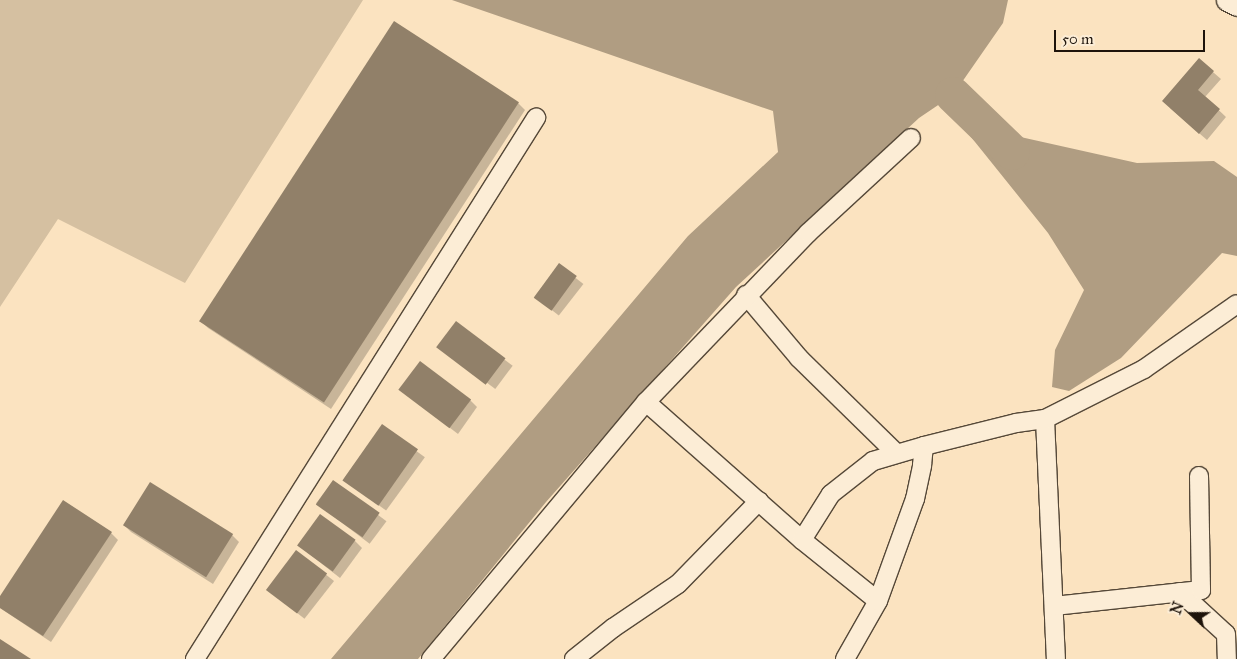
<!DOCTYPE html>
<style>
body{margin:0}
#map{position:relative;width:1237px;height:659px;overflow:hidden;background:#fbe3c0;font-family:"IM FELL Great Primer",serif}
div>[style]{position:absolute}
.green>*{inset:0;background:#d5c0a1}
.water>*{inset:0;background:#b09d82}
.shadow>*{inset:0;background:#0003;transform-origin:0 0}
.river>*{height:36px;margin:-18px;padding:0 18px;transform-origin:18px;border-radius:18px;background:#b09d82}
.building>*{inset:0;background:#918069;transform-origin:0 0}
.roads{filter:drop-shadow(1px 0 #554838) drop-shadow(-1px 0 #554838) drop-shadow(0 1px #554838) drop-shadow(0 -1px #554838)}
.minor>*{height:18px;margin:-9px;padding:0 9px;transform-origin:9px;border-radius:9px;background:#fcedd6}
.tertiary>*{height:21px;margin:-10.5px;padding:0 10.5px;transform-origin:10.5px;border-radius:10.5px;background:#fcedd6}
span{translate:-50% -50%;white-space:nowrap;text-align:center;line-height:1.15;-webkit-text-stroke:4.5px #fcedd6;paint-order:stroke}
.north{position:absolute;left:1167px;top:589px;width:50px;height:50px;-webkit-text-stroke:4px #fcedd6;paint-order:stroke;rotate:292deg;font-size:14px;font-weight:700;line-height:20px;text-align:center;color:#1e140b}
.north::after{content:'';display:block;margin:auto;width:18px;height:22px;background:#1e140b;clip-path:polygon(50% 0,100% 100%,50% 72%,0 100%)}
.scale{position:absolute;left:1054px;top:30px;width:151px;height:22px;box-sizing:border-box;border:2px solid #1e140b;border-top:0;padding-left:6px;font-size:15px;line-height:18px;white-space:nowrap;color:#1e140b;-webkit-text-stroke:4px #fcedd6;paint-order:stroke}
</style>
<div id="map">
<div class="green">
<div style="clip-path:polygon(0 0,363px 0,185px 283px,58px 219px,0 307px)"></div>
</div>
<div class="water">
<div style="clip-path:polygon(452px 0,1008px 0,1003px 23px,953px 95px,919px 118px,736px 287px,546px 502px,418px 659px,331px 659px,688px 236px,778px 152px,773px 111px)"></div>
<div style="clip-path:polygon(977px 118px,1016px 136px,1137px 163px,1214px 161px,1237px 177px,1237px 256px,1222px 253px,1121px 358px,1069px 391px,1052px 387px,1055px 350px,1084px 290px,1048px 233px,967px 132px)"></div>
</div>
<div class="shadow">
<div style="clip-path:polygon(1199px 60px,1221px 79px,1205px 97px,1226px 117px,1207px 140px,1170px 108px)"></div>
<div style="clip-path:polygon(518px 103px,525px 110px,331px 409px,208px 328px,201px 321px)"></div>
<div style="left:559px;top:265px;width:31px;height:40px;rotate:38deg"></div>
<div style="left:456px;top:323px;width:71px;height:29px;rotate:37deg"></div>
<div style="clip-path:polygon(400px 390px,470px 400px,477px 407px,458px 434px)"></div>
<div style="left:382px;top:426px;width:53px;height:66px;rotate:36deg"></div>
<div style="left:333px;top:481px;width:67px;height:28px;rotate:37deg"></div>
<div style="clip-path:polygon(124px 525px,232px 535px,239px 542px,213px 584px,131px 532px)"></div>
<div style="clip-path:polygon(111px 533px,118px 540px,51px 642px,0 608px,0 598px)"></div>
<div style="clip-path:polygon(355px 541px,362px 548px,340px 578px,299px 546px)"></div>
<div style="left:297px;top:552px;width:47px;height:48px;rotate:38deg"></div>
</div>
<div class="river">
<div style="left:953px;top:95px;width:82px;rotate:44deg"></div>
</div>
<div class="building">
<div style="left:394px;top:21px;width:149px;height:358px;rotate:33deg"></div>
<div style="clip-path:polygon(1199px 58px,1214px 71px,1198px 90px,1220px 109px,1199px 134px,1162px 101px)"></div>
<div style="left:559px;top:263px;width:22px;height:43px;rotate:36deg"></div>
<div style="left:456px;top:321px;width:62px;height:33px;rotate:37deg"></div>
<div style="left:420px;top:361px;width:64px;height:36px;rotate:37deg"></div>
<div style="left:382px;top:424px;width:44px;height:69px;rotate:35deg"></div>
<div style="left:333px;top:480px;width:57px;height:30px;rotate:35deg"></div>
<div style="left:150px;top:482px;width:98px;height:51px;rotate:32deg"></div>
<div style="clip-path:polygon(63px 500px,112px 532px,43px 636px,0 608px,0 596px)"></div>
<div style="left:320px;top:514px;width:44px;height:39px;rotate:36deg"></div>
<div style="left:296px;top:550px;width:39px;height:50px;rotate:37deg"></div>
<div style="clip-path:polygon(0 639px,31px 659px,0 659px)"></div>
</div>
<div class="roads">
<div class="minor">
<div style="left:746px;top:295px;width:82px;rotate:49.9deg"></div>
<div style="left:799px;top:358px;width:136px;rotate:44.4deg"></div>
<div style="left:646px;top:402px;width:208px;rotate:41.5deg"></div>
<div style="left:802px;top:540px;width:97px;rotate:38.8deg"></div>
<div style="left:1045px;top:419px;width:240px;rotate:87.4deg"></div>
<div style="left:802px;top:540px;width:54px;rotate:-57.8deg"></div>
<div style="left:831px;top:494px;width:53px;rotate:-38.2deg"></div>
<div style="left:873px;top:461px;width:53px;rotate:-16.4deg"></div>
<div style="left:924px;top:446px;width:95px;rotate:-14deg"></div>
<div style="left:1016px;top:423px;width:29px;rotate:-8deg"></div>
<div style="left:1045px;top:419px;width:111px;rotate:-26.8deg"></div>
<div style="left:1144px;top:369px;width:113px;rotate:-35deg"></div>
<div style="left:1180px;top:592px;width:62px;rotate:42.4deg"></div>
<div style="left:1226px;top:634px;width:25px;rotate:88deg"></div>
<div style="left:1054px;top:606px;width:148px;rotate:-6.2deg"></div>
<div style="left:1201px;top:590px;width:114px;rotate:-91deg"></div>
<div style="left:195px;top:659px;width:640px;rotate:-57.78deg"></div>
<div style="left:431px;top:659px;width:335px;rotate:-50.1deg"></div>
<div style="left:646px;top:402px;width:234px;rotate:-46.2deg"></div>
<div style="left:808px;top:233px;width:140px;rotate:-42.7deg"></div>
<div style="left:574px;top:659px;width:50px;rotate:-38.5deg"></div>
<div style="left:613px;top:628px;width:78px;rotate:-34.1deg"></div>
<div style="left:678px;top:584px;width:116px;rotate:-45.7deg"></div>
<div style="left:845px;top:659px;width:67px;rotate:-60.4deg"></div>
<div style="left:878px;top:601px;width:109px;rotate:-70.1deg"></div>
<div style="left:915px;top:499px;width:35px;rotate:-78deg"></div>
<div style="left:922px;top:465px;width:19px;rotate:-84deg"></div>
</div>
<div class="tertiary">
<div style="left:1227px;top:0;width:11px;rotate:27deg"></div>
</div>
</div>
<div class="north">N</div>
<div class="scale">50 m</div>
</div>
